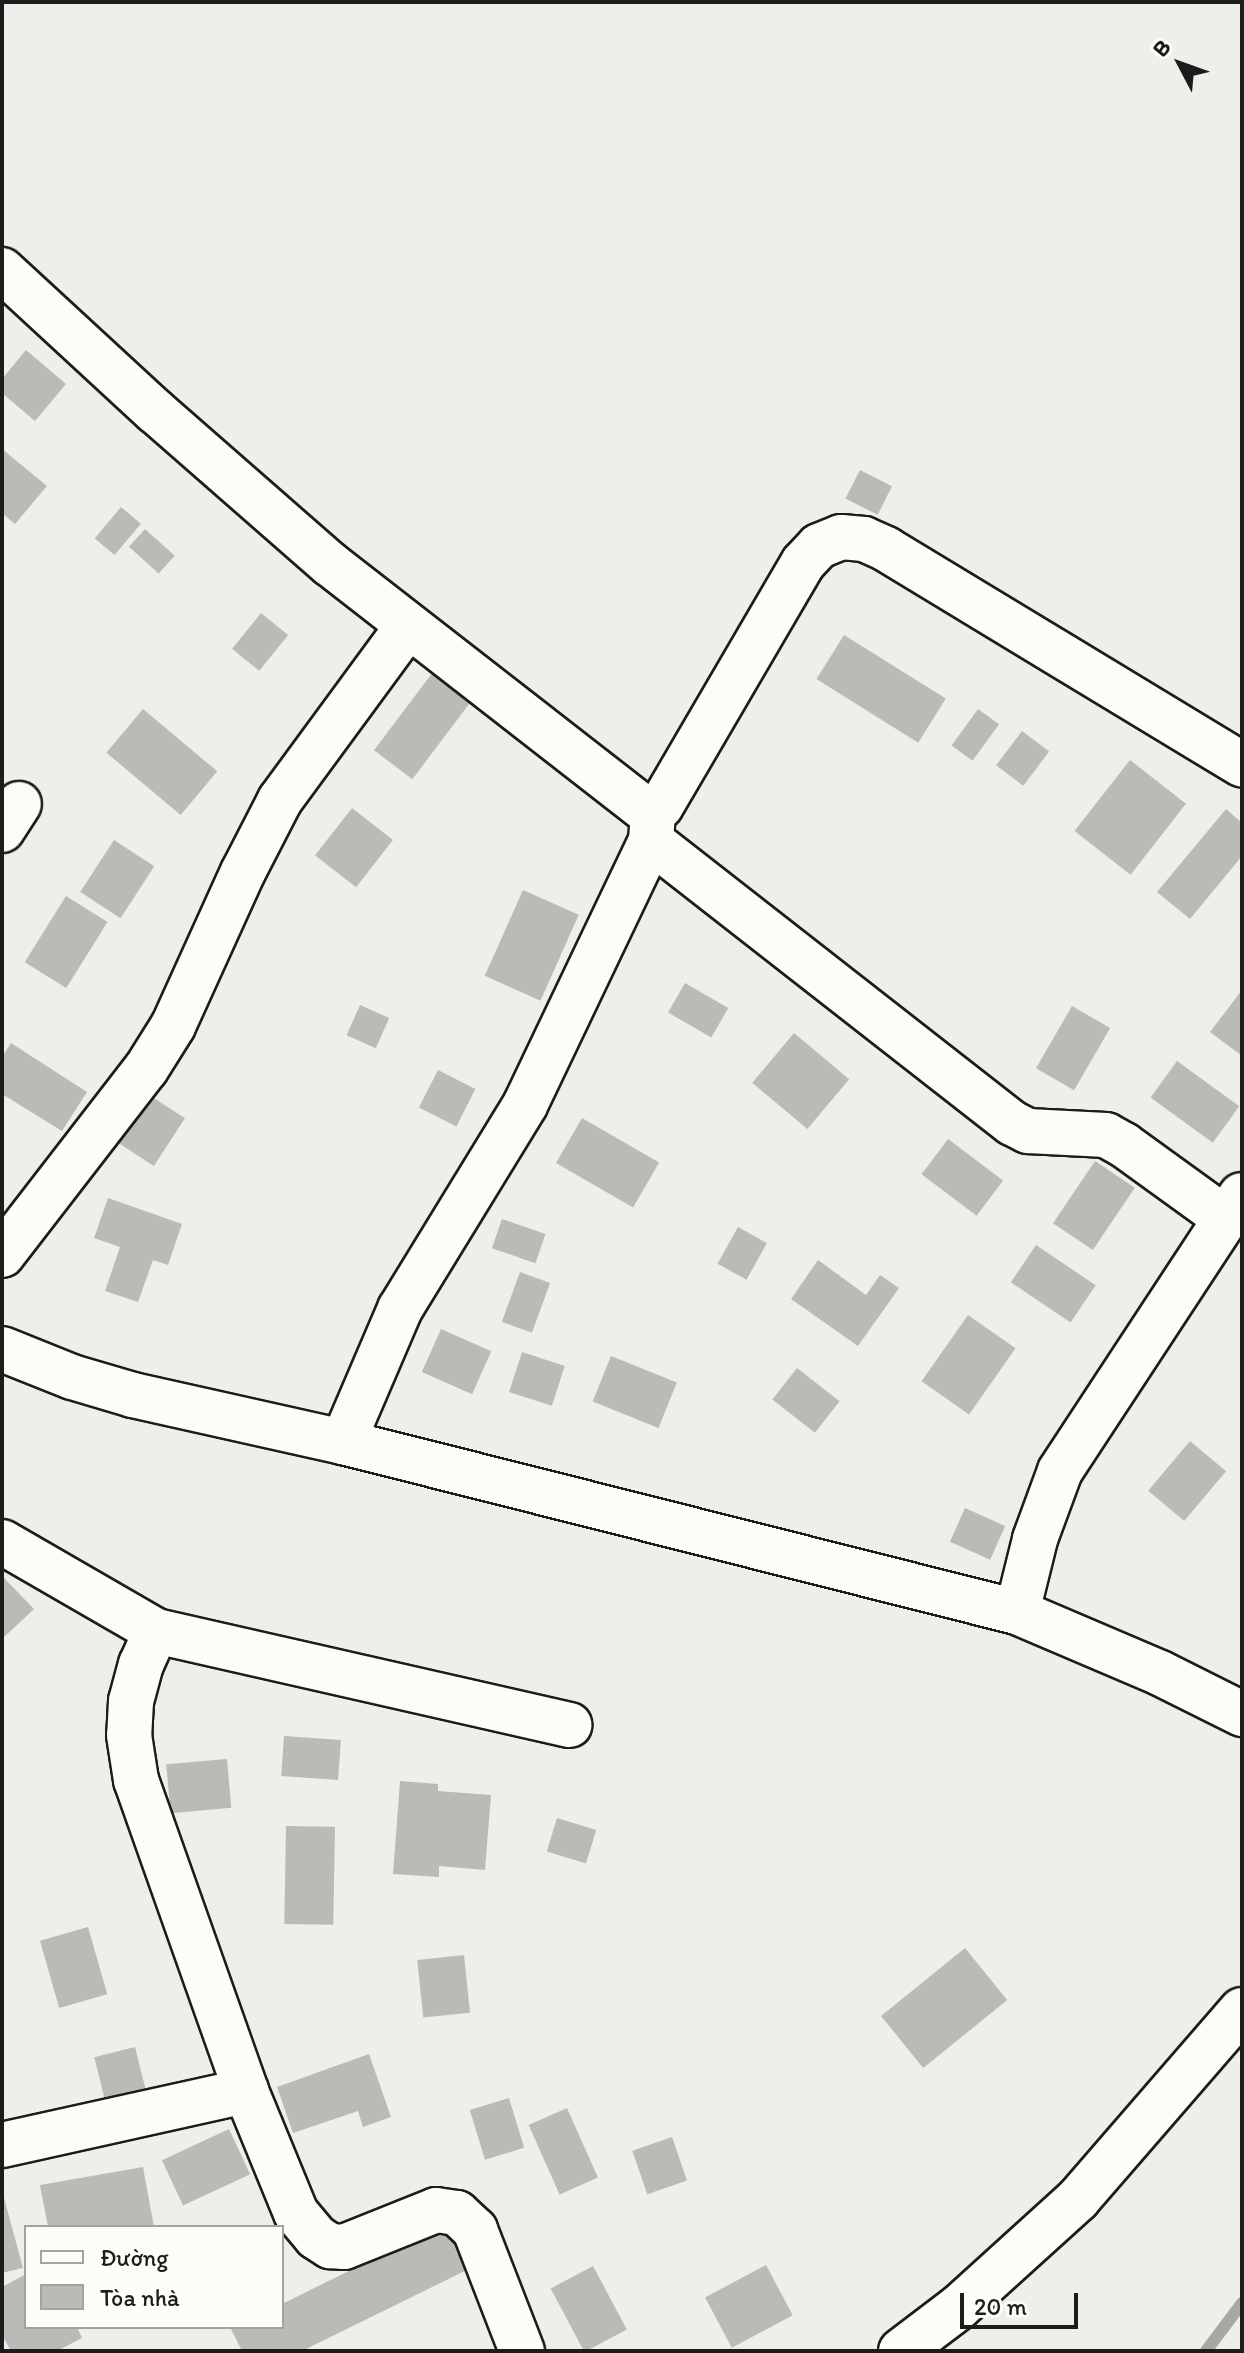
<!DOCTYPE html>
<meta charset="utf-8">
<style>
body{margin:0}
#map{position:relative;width:1244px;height:2353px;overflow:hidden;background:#f0eeea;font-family:Itim,sans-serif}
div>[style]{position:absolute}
.stream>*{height:12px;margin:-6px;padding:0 6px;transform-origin:6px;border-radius:6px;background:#a8a7a3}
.building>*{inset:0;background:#bbbab6;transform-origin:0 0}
.roads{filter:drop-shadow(2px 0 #1c1c1c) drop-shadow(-2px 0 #1c1c1c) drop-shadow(0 2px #1c1c1c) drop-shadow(0 -2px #1c1c1c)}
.minor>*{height:44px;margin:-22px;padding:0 22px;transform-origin:22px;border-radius:22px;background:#fdfcf7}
.major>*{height:44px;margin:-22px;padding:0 22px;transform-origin:22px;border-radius:22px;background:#fdfcf7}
span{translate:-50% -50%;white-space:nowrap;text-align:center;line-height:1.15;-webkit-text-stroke:8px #fdfcf7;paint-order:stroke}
.frame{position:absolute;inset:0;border:4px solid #1c1c1c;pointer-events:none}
.legend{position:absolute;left:24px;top:2225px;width:260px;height:104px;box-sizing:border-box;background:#fdfcf7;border:2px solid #a3a29f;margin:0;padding:10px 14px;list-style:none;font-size:24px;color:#1c1c1c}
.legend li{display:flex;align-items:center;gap:16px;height:40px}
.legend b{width:40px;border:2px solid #a3a29f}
.north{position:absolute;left:1140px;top:24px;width:80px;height:80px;-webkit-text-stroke:6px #fdfcf7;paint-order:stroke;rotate:311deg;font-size:22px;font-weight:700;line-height:32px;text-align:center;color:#1c1c1c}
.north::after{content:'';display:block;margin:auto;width:28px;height:36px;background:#1c1c1c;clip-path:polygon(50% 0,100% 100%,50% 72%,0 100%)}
.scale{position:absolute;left:960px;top:2293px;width:118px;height:36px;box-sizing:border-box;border:4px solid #1c1c1c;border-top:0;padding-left:10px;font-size:24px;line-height:28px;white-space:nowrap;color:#1c1c1c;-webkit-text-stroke:6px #fdfcf7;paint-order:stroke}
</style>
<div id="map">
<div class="stream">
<div style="left:1206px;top:2351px;width:60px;rotate:-53.1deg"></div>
</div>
<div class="building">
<div style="clip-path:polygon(26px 350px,66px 384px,35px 421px,2px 393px,2px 379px)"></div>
<div style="clip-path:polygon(2px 449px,47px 486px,15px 524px,2px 513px)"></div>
<div style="left:860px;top:470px;width:36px;height:32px;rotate:27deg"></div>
<div style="left:121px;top:507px;width:26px;height:41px;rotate:40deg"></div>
<div style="left:145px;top:529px;width:40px;height:24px;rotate:42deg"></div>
<div style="left:261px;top:613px;width:35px;height:46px;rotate:39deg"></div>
<div style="left:844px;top:635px;width:120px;height:52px;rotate:32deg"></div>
<div style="left:433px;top:672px;width:48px;height:98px;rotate:37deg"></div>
<div style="left:143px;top:709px;width:97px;height:57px;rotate:40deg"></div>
<div style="left:978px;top:709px;width:26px;height:45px;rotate:36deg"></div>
<div style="left:1022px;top:731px;width:34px;height:43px;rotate:37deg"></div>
<div style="left:1130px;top:760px;width:71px;height:90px;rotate:38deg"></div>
<div style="left:352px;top:808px;width:52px;height:60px;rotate:38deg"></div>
<div style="clip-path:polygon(1226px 809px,1242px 823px,1242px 856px,1190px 919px,1157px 892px)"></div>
<div style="left:114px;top:840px;width:48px;height:62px;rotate:33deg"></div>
<div style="left:523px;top:890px;width:61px;height:94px;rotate:24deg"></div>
<div style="left:66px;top:896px;width:49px;height:78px;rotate:32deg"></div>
<div style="left:685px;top:983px;width:50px;height:34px;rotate:30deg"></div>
<div style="clip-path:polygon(1242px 990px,1242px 1056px,1210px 1032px)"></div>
<div style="left:360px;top:1005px;width:32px;height:33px;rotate:24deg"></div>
<div style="left:1072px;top:1006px;width:44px;height:72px;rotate:30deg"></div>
<div style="left:794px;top:1033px;width:72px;height:65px;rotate:40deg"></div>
<div style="clip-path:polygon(11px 1043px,87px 1092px,62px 1131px,2px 1094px,2px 1057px)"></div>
<div style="left:1177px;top:1061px;width:77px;height:45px;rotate:36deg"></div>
<div style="left:438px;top:1070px;width:42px;height:42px;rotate:27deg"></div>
<div style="left:143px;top:1091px;width:50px;height:57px;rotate:33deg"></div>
<div style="left:582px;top:1118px;width:89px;height:52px;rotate:30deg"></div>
<div style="left:948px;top:1139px;width:69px;height:44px;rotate:37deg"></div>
<div style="left:1095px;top:1161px;width:48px;height:75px;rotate:34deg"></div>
<div style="clip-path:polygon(108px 1198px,182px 1224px,168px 1265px,153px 1260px,138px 1302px,105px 1291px,120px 1247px,94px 1238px)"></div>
<div style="left:502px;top:1219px;width:46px;height:31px;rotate:19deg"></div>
<div style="left:738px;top:1227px;width:33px;height:42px;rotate:29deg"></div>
<div style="left:1036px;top:1245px;width:72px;height:45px;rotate:34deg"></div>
<div style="clip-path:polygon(818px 1260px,866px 1295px,880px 1275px,899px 1288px,858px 1346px,791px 1299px)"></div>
<div style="left:520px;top:1272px;width:32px;height:53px;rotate:20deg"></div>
<div style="left:968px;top:1315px;width:58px;height:81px;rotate:35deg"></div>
<div style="left:441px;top:1329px;width:55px;height:47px;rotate:24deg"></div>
<div style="left:522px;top:1352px;width:45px;height:42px;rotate:18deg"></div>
<div style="left:611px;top:1356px;width:71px;height:49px;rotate:22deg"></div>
<div style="left:797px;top:1368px;width:54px;height:40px;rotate:38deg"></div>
<div style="left:1190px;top:1441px;width:47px;height:65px;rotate:40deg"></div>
<div style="left:965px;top:1508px;width:44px;height:37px;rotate:24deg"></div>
<div style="clip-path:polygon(2px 1576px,34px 1609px,2px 1639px)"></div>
<div style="left:284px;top:1736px;width:57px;height:40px;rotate:4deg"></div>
<div style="left:227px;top:1759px;width:49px;height:61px;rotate:85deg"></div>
<div style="clip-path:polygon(400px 1781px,438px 1784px,438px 1791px,491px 1795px,485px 1870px,439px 1866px,439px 1877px,393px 1874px)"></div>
<div style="left:557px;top:1818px;width:41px;height:35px;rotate:17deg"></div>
<div style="left:286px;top:1826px;width:49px;height:98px;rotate:1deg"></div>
<div style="left:88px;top:1927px;width:70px;height:50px;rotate:74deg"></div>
<div style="left:965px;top:1948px;width:67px;height:108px;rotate:51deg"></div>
<div style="left:464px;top:1955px;width:58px;height:47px;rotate:84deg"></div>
<div style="left:135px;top:2047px;width:49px;height:42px;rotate:76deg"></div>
<div style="clip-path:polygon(369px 2054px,391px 2117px,363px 2127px,358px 2111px,293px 2133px,277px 2087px)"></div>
<div style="left:509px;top:2098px;width:52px;height:41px;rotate:73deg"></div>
<div style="left:567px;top:2108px;width:76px;height:42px;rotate:66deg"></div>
<div style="left:229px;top:2129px;width:50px;height:74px;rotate:65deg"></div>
<div style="left:672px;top:2137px;width:46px;height:42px;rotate:71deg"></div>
<div style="clip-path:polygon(143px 2167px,154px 2227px,48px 2227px,40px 2185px)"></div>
<div style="clip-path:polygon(3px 2194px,23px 2268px,2px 2273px,2px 2195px)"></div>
<div style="clip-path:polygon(454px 2219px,477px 2265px,302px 2351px,242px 2351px,231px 2329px,282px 2327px,282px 2304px)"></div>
<div style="left:766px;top:2265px;width:57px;height:69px;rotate:62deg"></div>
<div style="left:593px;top:2266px;width:72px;height:48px;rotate:62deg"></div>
<div style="clip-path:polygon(26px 2274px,26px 2327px,77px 2327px,82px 2338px,57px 2351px,11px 2351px,2px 2335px,2px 2287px)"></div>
</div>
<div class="roads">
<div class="minor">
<div style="left:2px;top:270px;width:208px;rotate:42.7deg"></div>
<div style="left:155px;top:411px;width:232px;rotate:41.2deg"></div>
<div style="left:330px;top:564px;width:399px;rotate:37.9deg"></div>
<div style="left:645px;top:809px;width:8px;rotate:14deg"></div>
<div style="left:653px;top:811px;width:9px;rotate:-32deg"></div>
<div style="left:661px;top:806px;width:281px;rotate:-59.7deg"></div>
<div style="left:803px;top:563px;width:23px;rotate:-47deg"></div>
<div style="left:819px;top:546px;width:24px;rotate:-22deg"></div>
<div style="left:841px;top:537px;width:23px;rotate:5deg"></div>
<div style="left:864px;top:539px;width:24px;rotate:24deg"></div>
<div style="left:886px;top:549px;width:416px;rotate:31.2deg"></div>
<div style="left:2px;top:830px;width:31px;rotate:-57deg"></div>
<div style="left:651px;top:841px;width:458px;rotate:38deg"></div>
<div style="left:1012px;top:1123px;width:18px;rotate:27deg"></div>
<div style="left:1028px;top:1131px;width:78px;rotate:2.9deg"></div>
<div style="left:1106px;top:1135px;width:21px;rotate:29deg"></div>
<div style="left:1124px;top:1145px;width:125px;rotate:35.9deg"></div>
<div style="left:2px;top:1255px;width:235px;rotate:-52.3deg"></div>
<div style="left:146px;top:1069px;width:51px;rotate:-57.9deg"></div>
<div style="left:173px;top:1026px;width:169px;rotate:-65.6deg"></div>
<div style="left:243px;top:872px;width:81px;rotate:-62.8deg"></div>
<div style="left:280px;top:800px;width:216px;rotate:-53.7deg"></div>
<div style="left:2px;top:1349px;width:75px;rotate:21.8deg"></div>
<div style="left:72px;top:1377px;width:64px;rotate:16.4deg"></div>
<div style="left:133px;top:1395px;width:215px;rotate:12.6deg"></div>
<div style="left:343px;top:1442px;width:695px;rotate:14.16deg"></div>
<div style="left:1017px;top:1612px;width:155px;rotate:23.1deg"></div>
<div style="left:1160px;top:1673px;width:92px;rotate:26.6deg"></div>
<div style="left:343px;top:1442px;width:145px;rotate:-66.8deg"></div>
<div style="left:400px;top:1309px;width:239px;rotate:-58.5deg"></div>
<div style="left:525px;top:1105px;width:293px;rotate:-64.5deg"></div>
<div style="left:651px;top:841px;width:30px;rotate:-86deg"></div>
<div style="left:2px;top:1542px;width:178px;rotate:30deg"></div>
<div style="left:156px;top:1631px;width:424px;rotate:12.8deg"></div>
<div style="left:1017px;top:1612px;width:75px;rotate:-76.1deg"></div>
<div style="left:1035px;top:1539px;width:72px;rotate:-69.8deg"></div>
<div style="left:1060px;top:1471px;width:330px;rotate:-56.7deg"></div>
<div style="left:156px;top:1631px;width:36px;rotate:114deg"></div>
<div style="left:141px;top:1664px;width:38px;rotate:105deg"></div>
<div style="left:131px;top:1701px;width:34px;rotate:93deg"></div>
<div style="left:129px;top:1735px;width:46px;rotate:81.2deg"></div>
<div style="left:136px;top:1780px;width:330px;rotate:70.5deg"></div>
<div style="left:246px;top:2091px;width:132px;rotate:67.7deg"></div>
<div style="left:296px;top:2213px;width:31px;rotate:50deg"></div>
<div style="left:316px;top:2237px;width:17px;rotate:33deg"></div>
<div style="left:330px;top:2246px;width:14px;rotate:4deg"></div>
<div style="left:344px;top:2247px;width:99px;rotate:-21.9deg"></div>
<div style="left:436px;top:2210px;width:21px;rotate:8deg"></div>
<div style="left:457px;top:2213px;width:25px;rotate:43deg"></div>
<div style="left:475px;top:2230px;width:130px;rotate:68.8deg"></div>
<div style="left:2px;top:2145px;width:250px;rotate:-12.5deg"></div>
</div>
<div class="major">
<div style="left:901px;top:2351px;width:73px;rotate:-37.2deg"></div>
<div style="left:959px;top:2307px;width:161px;rotate:-42.2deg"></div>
<div style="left:1078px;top:2199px;width:250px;rotate:-49.1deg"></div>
</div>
</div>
<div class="frame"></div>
<ul class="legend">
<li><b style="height:10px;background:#fdfcf7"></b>Đường</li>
<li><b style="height:22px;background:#bbbab6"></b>Tòa nhà</li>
</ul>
<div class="north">B</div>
<div class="scale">20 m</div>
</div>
